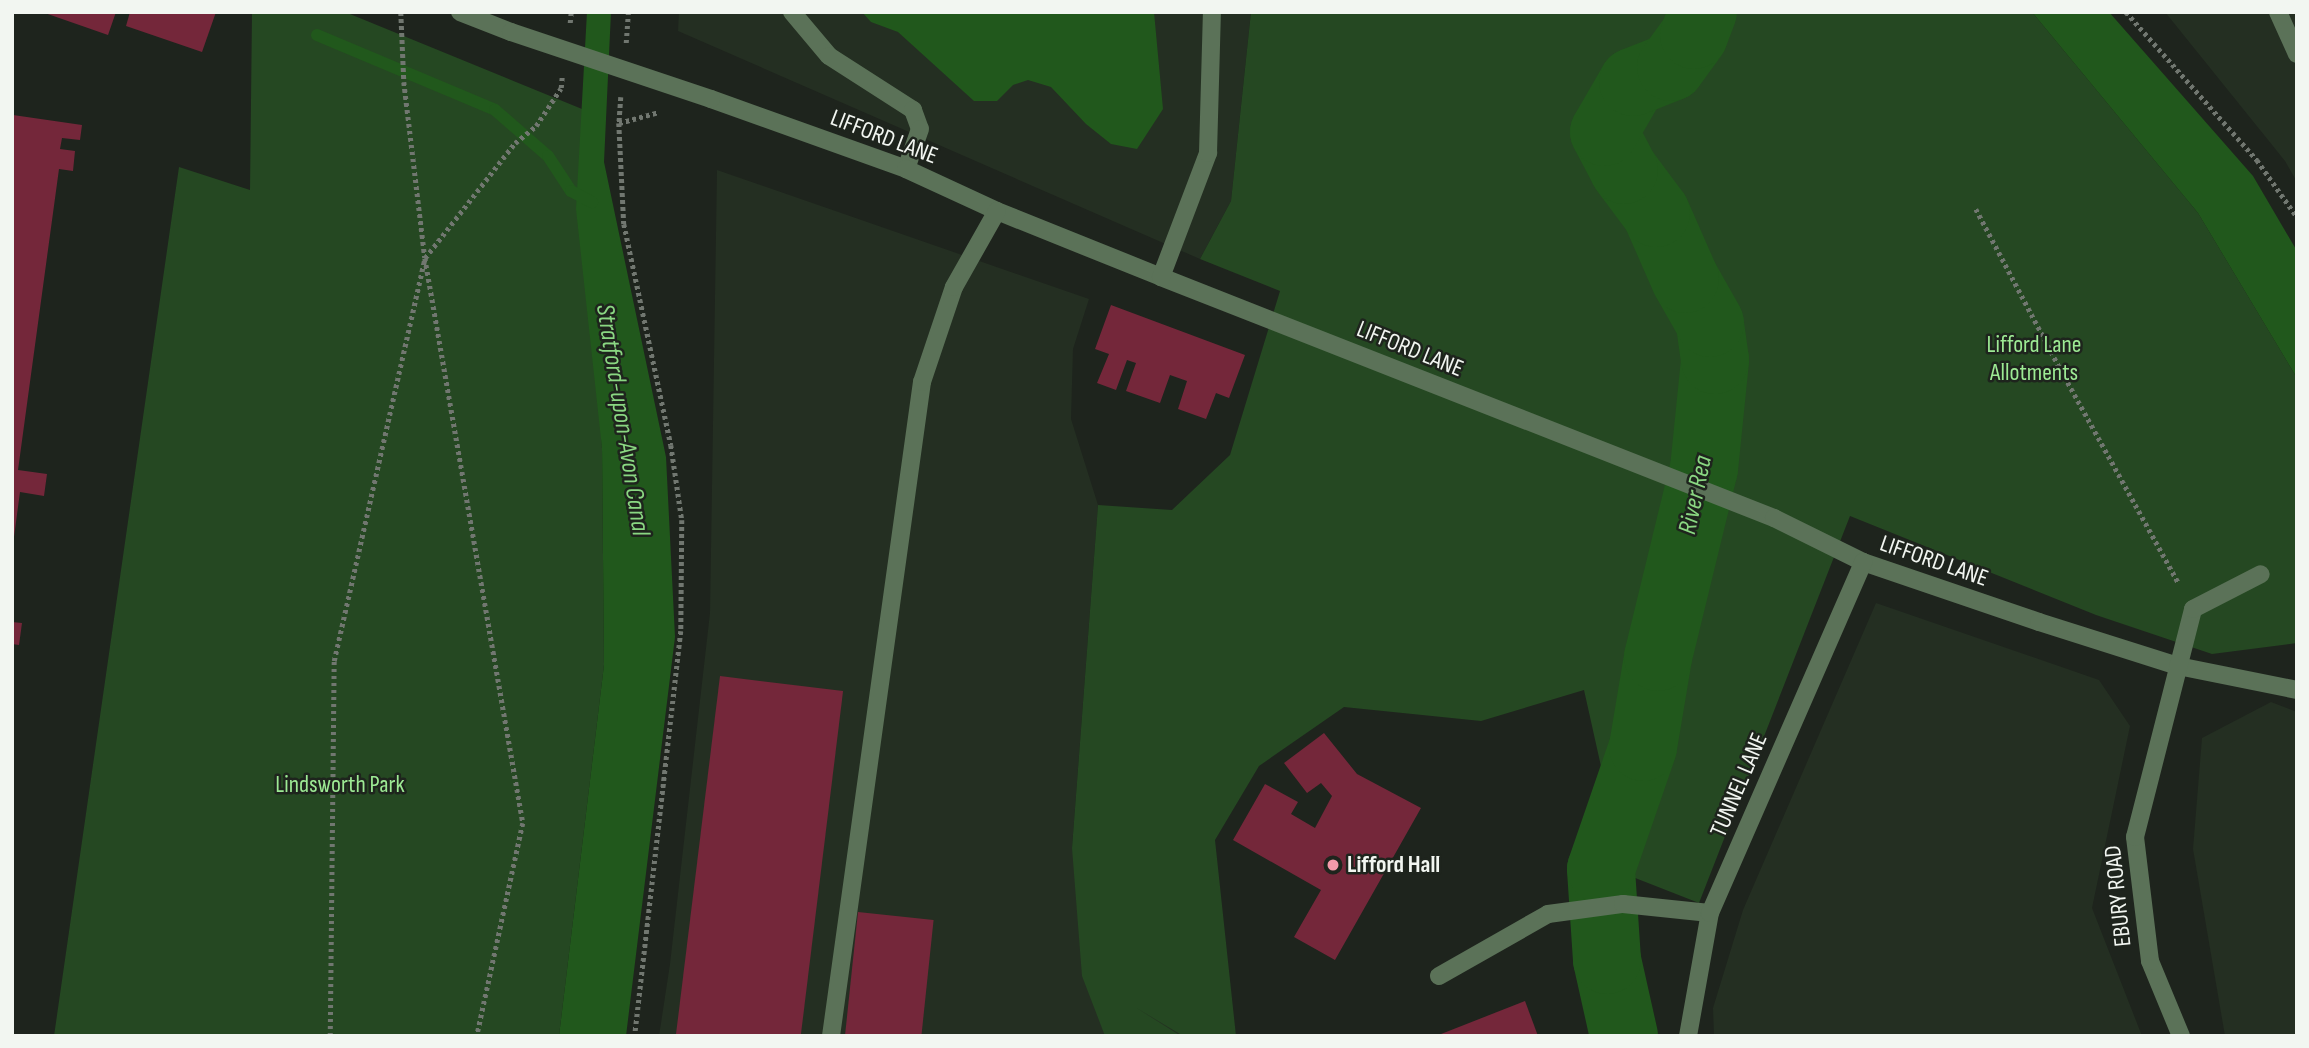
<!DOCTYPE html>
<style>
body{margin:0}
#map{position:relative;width:2309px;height:1048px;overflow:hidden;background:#1e241d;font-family:"Sofia Sans Condensed",sans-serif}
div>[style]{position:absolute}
.built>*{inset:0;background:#242f22}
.green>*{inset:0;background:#254822}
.water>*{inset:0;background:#21581c}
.stream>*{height:12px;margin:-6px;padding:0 6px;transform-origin:6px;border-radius:6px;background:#21581c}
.river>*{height:68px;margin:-34px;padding:0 34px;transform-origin:34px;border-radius:34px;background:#21581c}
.building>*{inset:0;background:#74273a;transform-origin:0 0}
.path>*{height:4.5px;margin-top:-2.25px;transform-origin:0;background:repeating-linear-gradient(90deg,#717770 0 3.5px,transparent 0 7px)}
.minor>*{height:18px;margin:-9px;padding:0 9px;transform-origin:9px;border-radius:9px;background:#5b7258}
.minor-bridge>*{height:18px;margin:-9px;padding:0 9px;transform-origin:9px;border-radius:9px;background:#5b7258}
.dots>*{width:19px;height:19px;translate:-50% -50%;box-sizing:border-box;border:4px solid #1e241d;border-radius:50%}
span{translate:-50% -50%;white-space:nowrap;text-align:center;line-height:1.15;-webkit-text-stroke:5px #1e241d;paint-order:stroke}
.street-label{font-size:24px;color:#f2f6f1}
.park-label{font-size:24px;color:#9dea94}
.poi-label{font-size:24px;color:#f2f6f1;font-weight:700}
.left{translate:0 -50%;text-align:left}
.water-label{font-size:26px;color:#8ad782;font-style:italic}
.frame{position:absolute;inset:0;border:14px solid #f2f6f1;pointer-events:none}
</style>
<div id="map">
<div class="built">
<div style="clip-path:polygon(679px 12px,1251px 12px,1231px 201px,1200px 259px,678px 31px)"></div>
<div style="clip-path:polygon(2165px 12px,2297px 12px,2297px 182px,2285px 161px)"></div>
<div style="clip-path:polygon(717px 170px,1089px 299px,1073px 349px,1071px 419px,1098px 505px,1072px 848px,1162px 1022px,1183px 1036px,659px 1036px,670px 964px,710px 613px)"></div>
<div style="clip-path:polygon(1876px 603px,2099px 680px,2130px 726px,2092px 908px,2142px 1036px,1714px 1036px,1713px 1008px,1743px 910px)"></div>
<div style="clip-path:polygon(2271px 702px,2297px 712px,2297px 1036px,2225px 1036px,2193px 849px,2202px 738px)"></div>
</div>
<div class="green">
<div style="clip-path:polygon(252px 12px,345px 12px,582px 109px,602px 448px,604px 665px,559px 1036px,54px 1036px,179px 167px,250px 190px)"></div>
<div style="clip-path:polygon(1251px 12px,2032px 12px,2198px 213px,2297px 378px,2297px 643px,2212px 654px,2096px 615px,1850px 516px,1699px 903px,1625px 874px,1584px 690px,1481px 721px,1344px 707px,1259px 766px,1215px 840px,1236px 1036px,1183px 1036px,1135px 1007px,1181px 1036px,1105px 1036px,1082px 976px,1072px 848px,1098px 505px,1172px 510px,1230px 455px,1280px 291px,1200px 259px,1231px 201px)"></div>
</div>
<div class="water">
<div style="clip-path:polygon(587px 12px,611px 12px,604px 162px,666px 457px,675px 637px,626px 1036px,559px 1036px,604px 665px,602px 448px,576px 209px)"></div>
<div style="clip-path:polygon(862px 12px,1154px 12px,1163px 109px,1137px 149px,1111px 144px,1086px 124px,1051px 87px,1028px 80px,1013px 85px,997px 101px,974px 101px,898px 32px,871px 22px)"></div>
<div style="clip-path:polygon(2032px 12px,2109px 12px,2253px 176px,2297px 251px,2297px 378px,2198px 213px)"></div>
</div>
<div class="stream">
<div style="left:317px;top:35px;width:193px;rotate:22.8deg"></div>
<div style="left:495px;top:110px;width:70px;rotate:41deg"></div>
<div style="left:548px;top:156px;width:42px;rotate:56.7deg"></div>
<div style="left:571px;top:191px;width:24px;rotate:28deg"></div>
</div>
<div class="river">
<div style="left:1624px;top:1036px;width:78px;rotate:-102.6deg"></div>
<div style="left:1607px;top:960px;width:91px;rotate:-93.8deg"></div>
<div style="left:1601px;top:869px;width:129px;rotate:-71deg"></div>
<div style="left:1643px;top:747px;width:91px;rotate:-80.5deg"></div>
<div style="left:1658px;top:657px;width:194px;rotate:-76.3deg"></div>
<div style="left:1704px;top:469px;width:110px;rotate:-84.2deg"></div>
<div style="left:1715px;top:360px;width:37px;rotate:-98deg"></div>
<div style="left:1710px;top:323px;width:51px;rotate:-119.6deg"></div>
<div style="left:1685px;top:279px;width:72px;rotate:-113.7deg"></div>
<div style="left:1656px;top:213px;width:54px;rotate:-126.7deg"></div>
<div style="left:1624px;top:170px;width:43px;rotate:-117.8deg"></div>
<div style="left:1604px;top:132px;width:58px;rotate:-59.9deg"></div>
<div style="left:1633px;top:82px;width:41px;rotate:-21.5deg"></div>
<div style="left:1671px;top:67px;width:39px;rotate:-54deg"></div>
<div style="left:1694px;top:35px;width:25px;rotate:-69deg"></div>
</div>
<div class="building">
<div style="clip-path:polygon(42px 12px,116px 12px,108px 35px)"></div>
<div style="clip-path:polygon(130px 12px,216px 12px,202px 52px,126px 26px)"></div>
<div style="clip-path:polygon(13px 115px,82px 125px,80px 140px,62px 138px,60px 149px,75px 151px,73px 171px,59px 169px,18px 470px,47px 474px,44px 496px,20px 492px,14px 537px)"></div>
<div style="clip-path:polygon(1111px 305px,1245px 355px,1229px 398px,1216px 393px,1206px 419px,1178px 409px,1187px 381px,1170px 375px,1160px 403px,1126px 391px,1136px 363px,1127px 360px,1116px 390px,1097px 383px,1109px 354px,1095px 349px)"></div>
<div style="clip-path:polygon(12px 622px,22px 623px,19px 645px,12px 644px)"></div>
<div style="left:720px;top:676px;width:124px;height:363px;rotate:7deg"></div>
<div style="clip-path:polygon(1324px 733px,1357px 774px,1421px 808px,1335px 960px,1294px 937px,1321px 890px,1233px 840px,1265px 784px,1298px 802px,1291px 814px,1315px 828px,1332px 796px,1321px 783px,1307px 793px,1284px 763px)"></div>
<div style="left:858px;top:912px;width:76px;height:125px;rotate:6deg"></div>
<div style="clip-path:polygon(1525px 1001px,1538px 1036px,1436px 1036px)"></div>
</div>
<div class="path">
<div style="left:401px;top:12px;width:70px;rotate:87.5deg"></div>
<div style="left:404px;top:82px;width:177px;rotate:83.2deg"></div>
<div style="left:425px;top:258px;width:573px;rotate:80.16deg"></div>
<div style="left:523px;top:823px;width:218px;rotate:102.2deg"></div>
<div style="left:2126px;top:12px;width:198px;rotate:48.5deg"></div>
<div style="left:2257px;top:160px;width:70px;rotate:54.9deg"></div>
<div style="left:570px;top:23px;width:11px;rotate:-85deg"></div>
<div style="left:626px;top:43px;width:31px;rotate:-86deg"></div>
<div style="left:621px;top:97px;width:26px;rotate:94deg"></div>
<div style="left:619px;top:123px;width:101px;rotate:87.2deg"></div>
<div style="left:624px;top:224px;width:226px;rotate:78deg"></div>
<div style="left:671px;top:445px;width:76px;rotate:81.7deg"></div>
<div style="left:682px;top:520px;width:111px;rotate:90.5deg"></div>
<div style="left:681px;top:631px;width:408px;rotate:96.5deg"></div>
<div style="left:619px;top:123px;width:41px;rotate:-15.4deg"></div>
<div style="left:1976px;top:209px;width:182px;rotate:62.2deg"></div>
<div style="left:2061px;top:370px;width:244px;rotate:61.1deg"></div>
<div style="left:330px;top:1036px;width:375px;rotate:-89.4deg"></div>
<div style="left:334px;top:661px;width:413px;rotate:-77.3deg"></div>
<div style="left:425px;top:258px;width:146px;rotate:-52deg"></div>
<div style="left:515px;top:143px;width:27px;rotate:-39deg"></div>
<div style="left:536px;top:126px;width:45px;rotate:-56.7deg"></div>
<div style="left:561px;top:88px;width:11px;rotate:-85deg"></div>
</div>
<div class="minor">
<div style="left:460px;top:12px;width:55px;rotate:21.4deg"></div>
<div style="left:792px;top:12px;width:57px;rotate:49.9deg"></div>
<div style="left:829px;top:56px;width:100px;rotate:32.7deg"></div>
<div style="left:913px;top:110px;width:20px;rotate:70deg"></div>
<div style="left:920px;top:129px;width:42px;rotate:109.3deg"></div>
<div style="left:2278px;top:12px;width:46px;rotate:65.7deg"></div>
<div style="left:711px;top:99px;width:207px;rotate:19.7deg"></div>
<div style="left:906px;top:169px;width:100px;rotate:24.8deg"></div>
<div style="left:997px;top:211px;width:177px;rotate:21.9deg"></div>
<div style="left:1161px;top:277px;width:659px;rotate:21.46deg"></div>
<div style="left:1774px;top:518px;width:99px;rotate:26.3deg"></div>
<div style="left:1863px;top:562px;width:186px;rotate:18.8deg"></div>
<div style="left:2039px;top:622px;width:146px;rotate:17.6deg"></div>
<div style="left:2178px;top:666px;width:121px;rotate:11.4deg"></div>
<div style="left:1161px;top:277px;width:133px;rotate:-69.2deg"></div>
<div style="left:1208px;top:153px;width:141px;rotate:-88.4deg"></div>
<div style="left:1439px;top:976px;width:125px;rotate:-29.6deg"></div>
<div style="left:1548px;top:914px;width:76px;rotate:-7.6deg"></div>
<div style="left:1623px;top:904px;width:87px;rotate:5.9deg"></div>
<div style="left:831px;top:1036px;width:660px;rotate:-82.08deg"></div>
<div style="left:922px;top:382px;width:100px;rotate:-71.4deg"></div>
<div style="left:954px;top:287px;width:87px;rotate:-60.5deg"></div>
<div style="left:1688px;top:1036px;width:125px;rotate:-79.9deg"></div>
<div style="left:1710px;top:913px;width:383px;rotate:-66.4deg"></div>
<div style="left:2181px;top:1036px;width:81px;rotate:-112.5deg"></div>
<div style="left:2150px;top:961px;width:125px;rotate:-96.9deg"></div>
<div style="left:2135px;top:837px;width:235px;rotate:-75.7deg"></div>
<div style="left:2193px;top:609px;width:76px;rotate:-27.2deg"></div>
</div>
<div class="minor-bridge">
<div style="left:511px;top:32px;width:211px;rotate:18.5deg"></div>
</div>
<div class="dots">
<div style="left:1333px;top:865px;background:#f39aaa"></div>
</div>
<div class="street-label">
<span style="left:884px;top:137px;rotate:21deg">LIFFORD LANE</span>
<span style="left:1410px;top:349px;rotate:22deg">LIFFORD LANE</span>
<span style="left:1934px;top:561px;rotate:19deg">LIFFORD LANE</span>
<span style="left:1739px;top:785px;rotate:-67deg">TUNNEL LANE</span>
<span style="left:2118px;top:896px;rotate:-96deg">EBURY ROAD</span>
</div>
<div class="park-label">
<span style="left:2034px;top:359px">Lifford Lane<br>Allotments</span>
<span style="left:340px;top:785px">Lindsworth Park</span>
</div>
<div class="poi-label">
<span class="left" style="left:1347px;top:865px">Lifford Hall</span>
</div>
<div class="water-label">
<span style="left:622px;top:420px;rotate:81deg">Stratford-upon-Avon Canal</span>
<span style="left:1696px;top:495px;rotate:-78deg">River Rea</span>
</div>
<div class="frame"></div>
</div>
